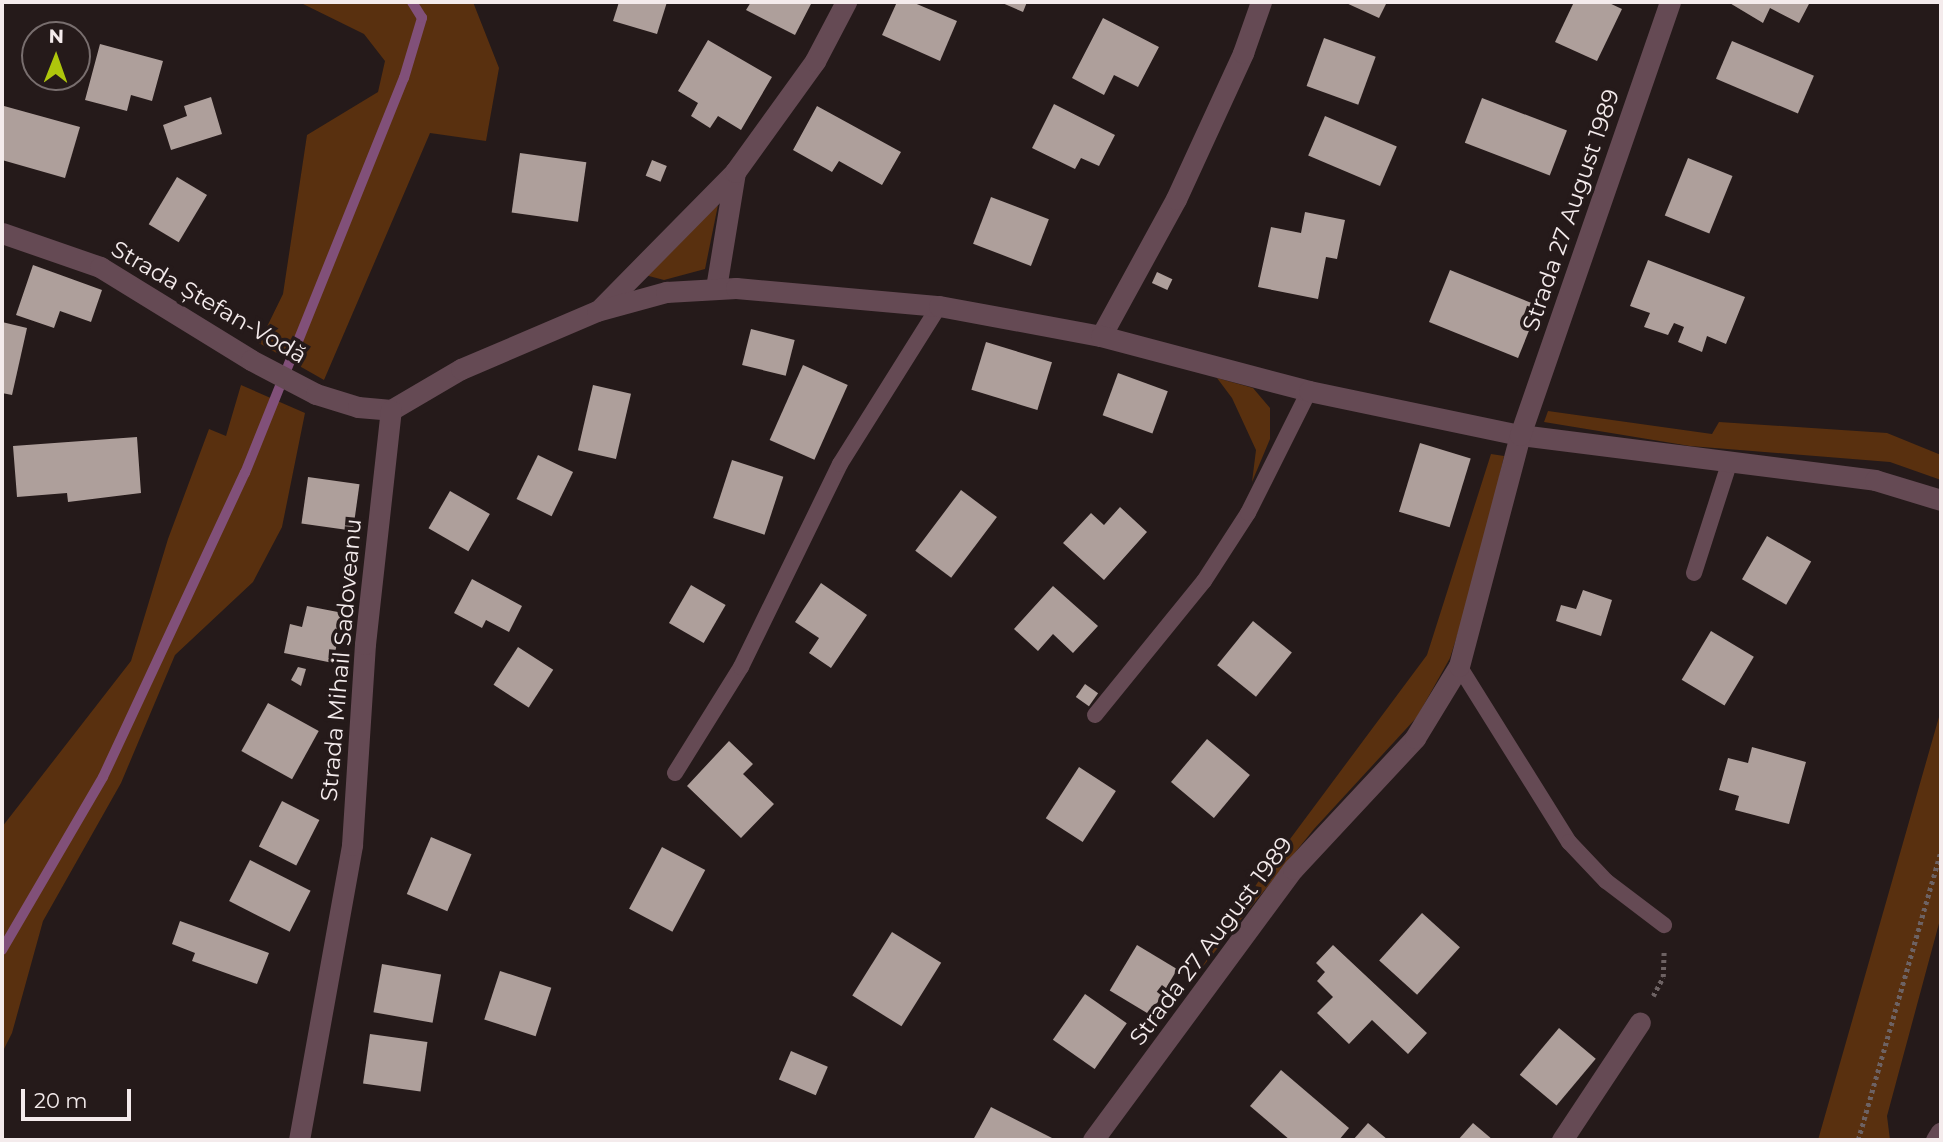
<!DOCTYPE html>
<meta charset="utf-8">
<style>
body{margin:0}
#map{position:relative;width:1943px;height:1142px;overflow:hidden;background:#251a1a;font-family:Montserrat,sans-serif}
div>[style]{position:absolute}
.green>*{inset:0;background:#59300f}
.stream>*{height:10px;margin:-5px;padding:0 5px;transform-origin:5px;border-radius:5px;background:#815079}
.building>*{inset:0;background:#ae9f9b;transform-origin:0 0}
.path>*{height:4.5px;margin-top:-2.25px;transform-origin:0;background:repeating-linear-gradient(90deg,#6d6263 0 3.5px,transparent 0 7px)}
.service>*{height:16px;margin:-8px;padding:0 8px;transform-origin:8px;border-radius:8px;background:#654a54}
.minor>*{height:21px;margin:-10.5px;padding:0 10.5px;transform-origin:10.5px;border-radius:10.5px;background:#654a54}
span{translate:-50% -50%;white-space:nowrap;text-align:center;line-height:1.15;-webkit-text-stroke:7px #251a1a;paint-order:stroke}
.street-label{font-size:23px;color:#f4ebec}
.frame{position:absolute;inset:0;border:4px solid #f4ebec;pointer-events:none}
.north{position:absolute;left:21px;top:21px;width:70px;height:70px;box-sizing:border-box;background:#251a1a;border:2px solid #786e6e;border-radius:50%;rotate:1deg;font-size:19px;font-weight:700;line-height:28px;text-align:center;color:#f4ebec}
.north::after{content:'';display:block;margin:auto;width:24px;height:32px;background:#aec60c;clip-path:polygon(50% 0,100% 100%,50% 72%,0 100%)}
.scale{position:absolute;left:21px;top:1089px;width:110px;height:32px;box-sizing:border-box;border:4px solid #f4ebec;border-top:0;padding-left:9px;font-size:21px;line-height:24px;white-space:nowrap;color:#f4ebec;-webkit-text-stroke:5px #251a1a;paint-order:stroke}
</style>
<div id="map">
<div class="green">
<div style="clip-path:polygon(299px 2px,473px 2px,499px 68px,486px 141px,430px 133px,324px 380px,259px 343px,283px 294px,307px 135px,378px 92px,385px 61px,364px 34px)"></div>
<div style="clip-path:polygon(718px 205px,705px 269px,664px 280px,645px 275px)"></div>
<div style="clip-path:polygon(1217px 378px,1253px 388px,1270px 408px,1270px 439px,1252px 482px,1256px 450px,1232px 398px)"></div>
<div style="clip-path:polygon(241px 385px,305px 413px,282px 527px,253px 582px,175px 655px,121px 783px,43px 921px,12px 1033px,2px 1053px,2px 827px,131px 661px,168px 539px,209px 429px,226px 436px)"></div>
<div style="clip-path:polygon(1548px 411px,1712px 434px,1719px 422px,1887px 433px,1941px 455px,1941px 480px,1890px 462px,1690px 446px,1544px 422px)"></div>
<div style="clip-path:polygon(1491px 454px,1504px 456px,1479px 567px,1450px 658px,1417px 717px,1314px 829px,1200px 970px,1258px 882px,1427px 655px)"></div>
<div style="clip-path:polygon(1941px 710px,1941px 916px,1887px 1116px,1890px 1140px,1818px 1140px)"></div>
</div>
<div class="stream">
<div style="left:2px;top:950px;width:200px;rotate:-59.7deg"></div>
<div style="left:103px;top:777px;width:336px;rotate:-65deg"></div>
<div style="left:245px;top:473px;width:426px;rotate:-68.1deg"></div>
<div style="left:404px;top:78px;width:63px;rotate:-73.3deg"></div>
<div style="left:422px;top:18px;width:19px;rotate:-122deg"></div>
</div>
<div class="building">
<div style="clip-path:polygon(619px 2px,667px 2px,657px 34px,613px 21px)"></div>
<div style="clip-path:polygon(751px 2px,812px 2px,795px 35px,746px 10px)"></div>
<div style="clip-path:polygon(897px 2px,912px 2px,957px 21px,940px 61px,882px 35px)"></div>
<div style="clip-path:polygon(1000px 2px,1027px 2px,1023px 12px)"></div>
<div style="clip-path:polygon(1344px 2px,1387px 2px,1379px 18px)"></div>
<div style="clip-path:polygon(1574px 2px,1607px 2px,1622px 9px,1597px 61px,1555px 42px)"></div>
<div style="clip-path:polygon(1728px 2px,1810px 2px,1799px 23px,1770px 8px,1763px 23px)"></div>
<div style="clip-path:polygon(1103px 18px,1159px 47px,1138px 87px,1114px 75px,1104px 95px,1072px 78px)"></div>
<div style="left:1324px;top:38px;width:55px;height:51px;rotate:20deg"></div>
<div style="clip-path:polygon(708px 40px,772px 77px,741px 130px,718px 116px,710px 128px,691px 116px,698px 103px,678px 91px)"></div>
<div style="left:1732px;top:41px;width:89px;height:41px;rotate:23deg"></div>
<div style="clip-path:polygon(100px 44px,163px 61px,152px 101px,131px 95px,127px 111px,85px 100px)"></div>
<div style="clip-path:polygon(211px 97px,222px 134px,171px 150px,163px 125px,187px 116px,184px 106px)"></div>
<div style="left:1482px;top:98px;width:91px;height:48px;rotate:21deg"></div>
<div style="clip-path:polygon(1054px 104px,1115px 135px,1099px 166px,1081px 158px,1075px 169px,1032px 148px)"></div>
<div style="clip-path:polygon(4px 106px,80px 127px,65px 178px,2px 160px)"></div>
<div style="clip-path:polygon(817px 106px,901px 152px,882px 185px,839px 161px,832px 172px,793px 150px)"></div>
<div style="left:1325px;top:116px;width:78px;height:43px;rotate:23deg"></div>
<div style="left:520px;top:153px;width:67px;height:60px;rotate:8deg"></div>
<div style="left:1688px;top:158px;width:48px;height:62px;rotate:22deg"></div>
<div style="left:652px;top:160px;width:16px;height:17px;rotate:22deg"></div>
<div style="left:177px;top:177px;width:35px;height:55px;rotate:31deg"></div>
<div style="left:991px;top:197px;width:62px;height:50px;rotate:21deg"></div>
<div style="clip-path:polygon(1305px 212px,1345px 220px,1337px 259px,1326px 257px,1318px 299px,1258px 287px,1271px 227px,1301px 233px)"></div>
<div style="clip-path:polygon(1648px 260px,1745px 297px,1726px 344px,1707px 336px,1702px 352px,1678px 342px,1684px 327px,1674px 323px,1668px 335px,1644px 327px,1650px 313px,1630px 306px)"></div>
<div style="clip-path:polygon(33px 265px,102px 290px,91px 322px,60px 311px,54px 328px,16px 315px)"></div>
<div style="left:1450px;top:270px;width:96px;height:56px;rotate:22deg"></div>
<div style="left:1157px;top:272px;width:17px;height:12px;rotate:25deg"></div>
<div style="clip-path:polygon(2px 322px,27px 328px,12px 395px,2px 393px)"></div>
<div style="left:751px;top:329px;width:45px;height:37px;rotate:14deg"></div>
<div style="left:986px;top:342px;width:69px;height:50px;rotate:17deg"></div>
<div style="left:803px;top:365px;width:49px;height:82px;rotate:24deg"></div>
<div style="left:1118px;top:373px;width:53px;height:45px;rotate:20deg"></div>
<div style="left:593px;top:385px;width:39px;height:67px;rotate:13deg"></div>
<div style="clip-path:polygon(137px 437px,141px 493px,68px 502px,67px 493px,17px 497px,13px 446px)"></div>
<div style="left:1420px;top:443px;width:53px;height:72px;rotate:17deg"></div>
<div style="left:538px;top:455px;width:39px;height:49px;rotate:26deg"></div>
<div style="left:732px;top:460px;width:54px;height:61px;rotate:18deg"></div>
<div style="left:308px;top:477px;width:52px;height:47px;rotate:8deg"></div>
<div style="left:961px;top:490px;width:45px;height:76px;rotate:37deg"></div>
<div style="left:450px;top:491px;width:46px;height:43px;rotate:30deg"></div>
<div style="clip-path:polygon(1120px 507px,1147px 532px,1104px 580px,1063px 543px,1091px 513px,1104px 525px)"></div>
<div style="left:1767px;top:536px;width:51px;height:50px;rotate:30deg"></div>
<div style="clip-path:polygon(472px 579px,522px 606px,509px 632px,486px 620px,482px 628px,454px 613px)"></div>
<div style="clip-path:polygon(821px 583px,867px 615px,831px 668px,809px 653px,819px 638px,795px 622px)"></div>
<div style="left:691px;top:585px;width:40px;height:44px;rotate:30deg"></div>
<div style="clip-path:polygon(1053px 586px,1098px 626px,1073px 653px,1053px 634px,1038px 651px,1014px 629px)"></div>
<div style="clip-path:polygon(1583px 590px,1612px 600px,1601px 636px,1556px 621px,1561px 605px,1576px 609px)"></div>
<div style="clip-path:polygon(307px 606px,343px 613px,333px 663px,284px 653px,290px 624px,302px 627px)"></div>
<div style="left:1253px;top:621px;width:50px;height:57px;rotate:39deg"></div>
<div style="left:1711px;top:631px;width:50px;height:57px;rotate:31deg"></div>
<div style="left:518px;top:647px;width:42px;height:45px;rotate:33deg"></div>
<div style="clip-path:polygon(298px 667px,306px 669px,301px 686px,291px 680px)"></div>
<div style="left:1085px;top:684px;width:16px;height:16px;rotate:35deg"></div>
<div style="left:268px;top:703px;width:58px;height:55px;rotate:29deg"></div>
<div style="left:1207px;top:739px;width:56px;height:56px;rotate:40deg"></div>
<div style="clip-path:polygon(729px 741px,753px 764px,743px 774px,774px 804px,741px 838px,687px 786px)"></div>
<div style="clip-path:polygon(1752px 747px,1806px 762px,1789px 824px,1735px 810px,1739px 796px,1719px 790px,1728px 758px,1748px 763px)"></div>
<div style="left:1079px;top:767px;width:44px;height:61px;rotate:33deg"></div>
<div style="left:282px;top:801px;width:42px;height:51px;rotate:27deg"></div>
<div style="left:431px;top:837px;width:44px;height:62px;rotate:23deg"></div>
<div style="left:662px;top:847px;width:49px;height:70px;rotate:28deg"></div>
<div style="left:250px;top:860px;width:68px;height:46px;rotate:27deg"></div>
<div style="left:1422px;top:913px;width:51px;height:64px;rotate:42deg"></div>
<div style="clip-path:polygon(180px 921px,269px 953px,257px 984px,192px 961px,195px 953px,172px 944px)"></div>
<div style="left:892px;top:932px;width:58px;height:75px;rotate:32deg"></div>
<div style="left:1137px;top:945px;width:47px;height:53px;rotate:31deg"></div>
<div style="clip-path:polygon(1333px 945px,1427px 1033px,1408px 1054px,1372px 1020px,1349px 1044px,1317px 1013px,1333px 997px,1317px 981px,1325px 972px,1316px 963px)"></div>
<div style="left:382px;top:964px;width:60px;height:49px;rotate:10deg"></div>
<div style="left:500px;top:971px;width:54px;height:51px;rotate:18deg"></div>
<div style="left:1085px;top:994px;width:51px;height:56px;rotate:35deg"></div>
<div style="left:1559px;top:1028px;width:48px;height:61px;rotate:40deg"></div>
<div style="left:370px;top:1034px;width:58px;height:50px;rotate:8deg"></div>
<div style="left:791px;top:1051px;width:40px;height:31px;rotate:23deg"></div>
<div style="clip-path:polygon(1281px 1070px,1349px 1128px,1339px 1140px,1290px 1140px,1250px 1106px)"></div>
<div style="clip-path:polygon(991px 1107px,1052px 1138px,1051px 1140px,973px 1140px)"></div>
<div style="clip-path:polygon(1368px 1123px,1388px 1140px,1353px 1140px)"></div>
<div style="clip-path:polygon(1473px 1123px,1493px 1140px,1458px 1140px)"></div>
</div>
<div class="path">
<div style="left:1653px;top:996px;width:21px;rotate:-62deg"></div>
<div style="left:1663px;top:977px;width:25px;rotate:-88deg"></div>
<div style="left:1858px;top:1140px;width:301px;rotate:-74deg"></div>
</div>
<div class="service">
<div style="left:1694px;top:573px;width:114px;rotate:-72.2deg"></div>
<div style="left:1459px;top:666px;width:208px;rotate:58deg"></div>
<div style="left:1569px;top:842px;width:54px;rotate:46.5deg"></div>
<div style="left:1606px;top:881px;width:73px;rotate:37.2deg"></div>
<div style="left:1095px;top:715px;width:173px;rotate:-50.9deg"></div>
<div style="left:1204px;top:581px;width:81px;rotate:-57.1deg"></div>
<div style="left:1248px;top:513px;width:136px;rotate:-63.4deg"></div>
<div style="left:675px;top:773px;width:125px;rotate:-58.1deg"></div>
<div style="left:741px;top:667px;width:226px;rotate:-64deg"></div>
<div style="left:840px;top:464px;width:186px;rotate:-57.9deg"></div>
</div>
<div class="minor">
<div style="left:2px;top:233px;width:104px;rotate:19.1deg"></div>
<div style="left:100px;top:267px;width:177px;rotate:31.6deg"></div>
<div style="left:251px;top:360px;width:73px;rotate:27.6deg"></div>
<div style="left:316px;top:394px;width:44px;rotate:17.2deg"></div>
<div style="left:358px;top:407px;width:33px;rotate:5deg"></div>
<div style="left:716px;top:288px;width:118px;rotate:-80.7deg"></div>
<div style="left:599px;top:310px;width:194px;rotate:-45.4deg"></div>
<div style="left:735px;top:172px;width:137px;rotate:-54.2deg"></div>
<div style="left:815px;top:61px;width:67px;rotate:-62.3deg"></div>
<div style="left:1101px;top:336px;width:156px;rotate:-61.3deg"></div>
<div style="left:1176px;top:199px;width:161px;rotate:-65.3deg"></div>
<div style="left:1243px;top:53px;width:54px;rotate:-70.6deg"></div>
<div style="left:391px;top:410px;width:81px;rotate:-30.4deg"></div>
<div style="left:461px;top:369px;width:148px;rotate:-23.1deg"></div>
<div style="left:597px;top:311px;width:72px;rotate:-15.4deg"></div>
<div style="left:666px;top:292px;width:70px;rotate:-3.3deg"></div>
<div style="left:736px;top:288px;width:204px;rotate:5.1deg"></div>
<div style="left:939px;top:306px;width:165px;rotate:10.5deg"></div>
<div style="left:1101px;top:336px;width:215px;rotate:14.8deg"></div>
<div style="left:1309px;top:391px;width:216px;rotate:11.8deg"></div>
<div style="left:1520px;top:435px;width:358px;rotate:7.2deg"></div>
<div style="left:1875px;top:480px;width:69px;rotate:16.9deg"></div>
<div style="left:299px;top:1140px;width:300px;rotate:-79.8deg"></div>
<div style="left:352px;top:845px;width:201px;rotate:-86.3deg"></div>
<div style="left:365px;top:644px;width:235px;rotate:-83.7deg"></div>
<div style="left:1093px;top:1140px;width:337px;rotate:-53.6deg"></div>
<div style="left:1293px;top:869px;width:179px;rotate:-47deg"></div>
<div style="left:1415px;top:738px;width:84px;rotate:-58.6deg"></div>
<div style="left:1459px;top:666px;width:239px;rotate:-75.2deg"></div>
<div style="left:1520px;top:435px;width:458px;rotate:-70.9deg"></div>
<div style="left:1562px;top:1140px;width:141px;rotate:-56.5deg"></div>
<div style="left:1936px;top:1140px;width:9px;rotate:-58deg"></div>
</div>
<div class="street-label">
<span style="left:1571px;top:210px;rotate:-71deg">Strada 27 August 1989</span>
<span style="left:209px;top:302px;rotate:30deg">Strada Ștefan-Vodă</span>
<span style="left:341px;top:660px;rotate:-85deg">Strada Mihail Sadoveanu</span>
<span style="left:1211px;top:941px;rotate:-53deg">Strada 27 August 1989</span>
</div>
<div class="frame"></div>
<div class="north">N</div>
<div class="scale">20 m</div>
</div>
